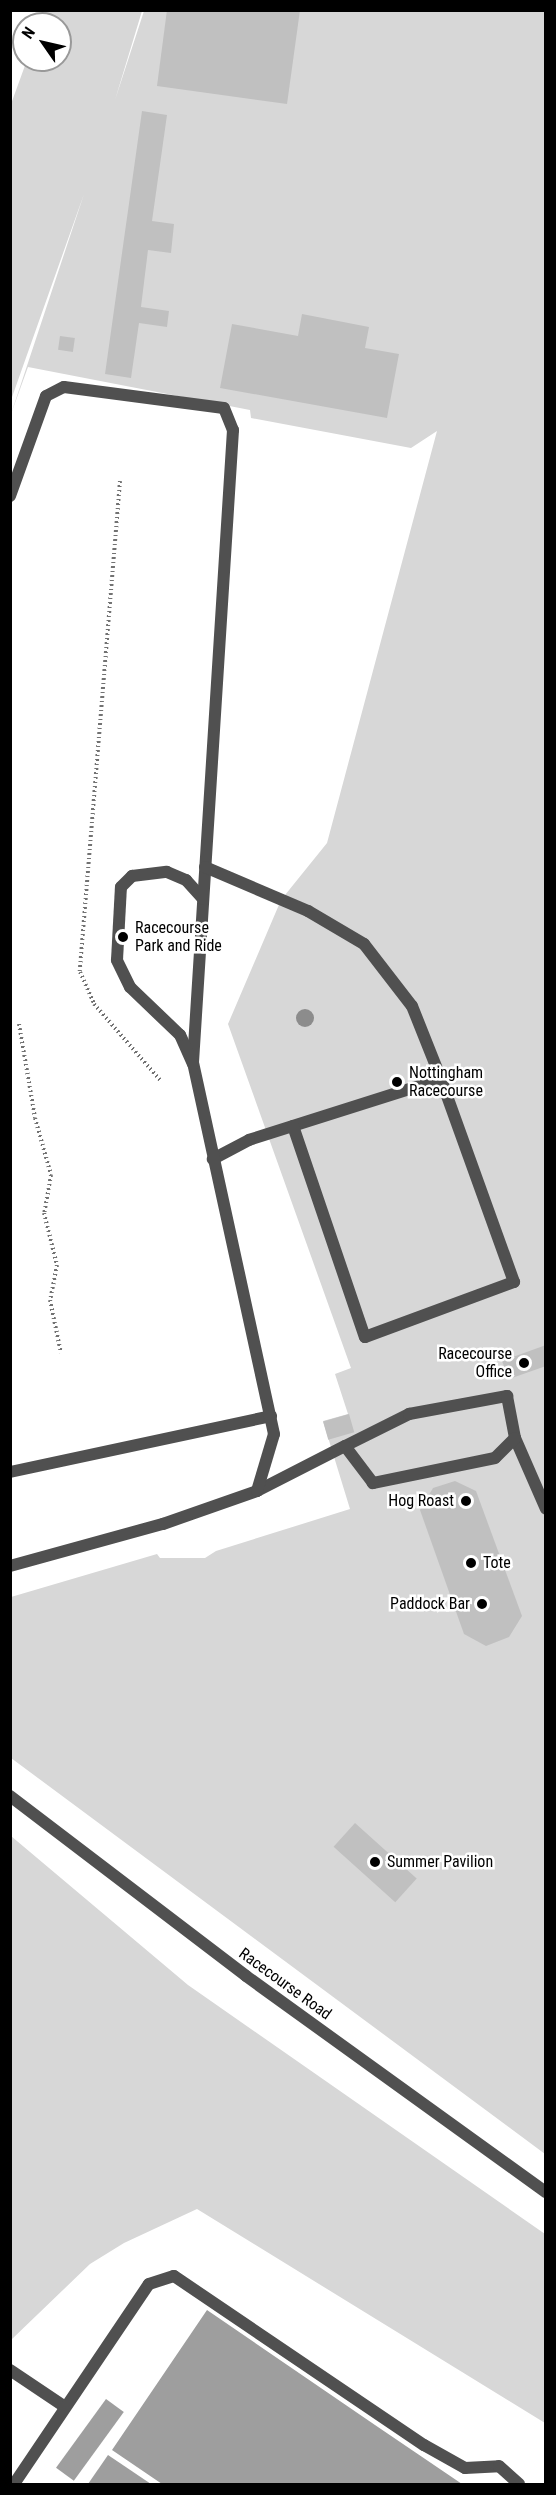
<!DOCTYPE html>
<style>
body{margin:0}
#map{position:relative;width:556px;height:2495px;overflow:hidden;background:#fff;font-family:"Roboto Condensed",sans-serif}
div>[style]{position:absolute}
.green>*{inset:0;background:#d7d7d7}
.water>*{inset:0;background:#9e9e9e;transform-origin:0 0}
.building>*{inset:0;background:#c0c0c0;transform-origin:0 0}
.path>*{height:4px;margin-top:-2px;transform-origin:0;background:repeating-linear-gradient(90deg,#727272 0 1.5px,transparent 0 4.5px)}
.service>*{height:12px;margin:-6px;padding:0 6px;transform-origin:6px;border-radius:6px;background:#505050}
.minor>*{height:12px;margin:-6px;padding:0 6px;transform-origin:6px;border-radius:6px;background:#505050}
.trees>*{width:18px;height:18px;margin:-9px;border-radius:50%;background:#8c8c8c}
.dots>*{width:16px;height:16px;translate:-50% -50%;box-sizing:border-box;border:3px solid #fff;border-radius:50%}
span{translate:-50% -50%;white-space:nowrap;text-align:center;line-height:1.15;-webkit-text-stroke:5px #fff;paint-order:stroke}
.poi-label{font-size:16px;color:#000}
.left{translate:0 -50%;text-align:left}
.right{translate:-100% -50%;text-align:right}
.street-label{font-size:16px;color:#000}
.frame{position:absolute;inset:0;border:12px solid #000;pointer-events:none}
.north{position:absolute;left:12px;top:12px;width:60px;height:60px;box-sizing:border-box;background:#fff;border:2px solid #999;border-radius:50%;rotate:304deg;font-size:16px;font-weight:700;line-height:24px;text-align:center;color:#000}
.north::after{content:'';display:block;margin:auto;width:21px;height:27px;background:#000;clip-path:polygon(50% 0,100% 100%,50% 72%,0 100%)}
</style>
<div id="map">
<div class="green">
<div style="clip-path:polygon(45px 11px,142px 11px,115px 100px,144px 11px,545px 11px,545px 2154px,11px 1758px,11px 1597px,157px 1554px,160px 1558px,205px 1558px,216px 1551px,350px 1509px,323px 1421px,348px 1414px,335px 1374px,351px 1368px,228px 1024px,281px 900px,327px 843px,437px 431px,411px 448px,251px 418px,250px 410px,28px 367px,11px 414px,84px 194px,11px 400px,11px 104px,27px 60px,60px 60px,60px 24px,40px 24px)"></div>
<div style="clip-path:polygon(11px 1836px,188px 1985px,545px 2234px,545px 2423px,197px 2209px,124px 2243px,90px 2264px,11px 2340px)"></div>
</div>
<div class="water">
<div style="clip-path:polygon(207px 2310px,375px 2425px,462px 2484px,162px 2484px,112px 2450px)"></div>
<div style="left:106px;top:2399px;width:22px;height:85px;rotate:36deg"></div>
<div style="clip-path:polygon(108px 2455px,151px 2484px,88px 2484px)"></div>
</div>
<div class="building">
<div style="clip-path:polygon(167px 10px,300px 10px,287px 104px,157px 86px)"></div>
<div style="clip-path:polygon(142px 111px,167px 115px,152px 221px,174px 224px,171px 253px,148px 250px,141px 307px,169px 311px,167px 327px,139px 323px,131px 378px,105px 374px)"></div>
<div style="clip-path:polygon(302px 314px,369px 327px,365px 348px,399px 354px,387px 418px,220px 388px,232px 324px,298px 336px)"></div>
<div style="left:60px;top:336px;width:15px;height:14px;rotate:8deg"></div>
<div style="clip-path:polygon(546px 1345px,546px 1366px,509px 1379px,502px 1361px)"></div>
<div style="left:349px;top:1414px;width:19px;height:27px;rotate:74deg"></div>
<div style="clip-path:polygon(455px 1481px,476px 1491px,522px 1616px,509px 1637px,486px 1646px,464px 1634px,420px 1510px,433px 1488px)"></div>
<div style="left:355px;top:1823px;width:83px;height:32px;rotate:42deg"></div>
</div>
<div class="path">
<div style="left:120px;top:481px;width:493px;rotate:94.7deg"></div>
<div style="left:80px;top:972px;width:35px;rotate:66deg"></div>
<div style="left:94px;top:1004px;width:101px;rotate:49deg"></div>
<div style="left:19px;top:1024px;width:95px;rotate:80.3deg"></div>
<div style="left:35px;top:1118px;width:59px;rotate:74.3deg"></div>
<div style="left:51px;top:1175px;width:39px;rotate:100deg"></div>
<div style="left:44px;top:1213px;width:54px;rotate:76deg"></div>
<div style="left:57px;top:1265px;width:36px;rotate:101deg"></div>
<div style="left:50px;top:1300px;width:54px;rotate:78.3deg"></div>
</div>
<div class="service">
<div style="left:10px;top:496px;width:106px;rotate:-70.2deg"></div>
<div style="left:46px;top:396px;width:20px;rotate:-27deg"></div>
<div style="left:64px;top:387px;width:161px;rotate:7.5deg"></div>
<div style="left:224px;top:408px;width:24px;rotate:68deg"></div>
<div style="left:233px;top:430px;width:634px;rotate:93.62deg"></div>
<div style="left:205px;top:867px;width:112px;rotate:23.1deg"></div>
<div style="left:308px;top:911px;width:65px;rotate:30.5deg"></div>
<div style="left:364px;top:944px;width:78px;rotate:52.3deg"></div>
<div style="left:412px;top:1006px;width:79px;rotate:68.3deg"></div>
<div style="left:441px;top:1079px;width:201px;rotate:162.4deg"></div>
<div style="left:249px;top:1140px;width:41px;rotate:152.2deg"></div>
<div style="left:293px;top:1126px;width:223px;rotate:71.2deg"></div>
<div style="left:365px;top:1337px;width:159px;rotate:-20.3deg"></div>
<div style="left:514px;top:1282px;width:216px;rotate:-109.8deg"></div>
<div style="left:515px;top:1438px;width:77px;rotate:66.4deg"></div>
<div style="left:10px;top:1472px;width:267px;rotate:-12.1deg"></div>
<div style="left:257px;top:1491px;width:99px;rotate:-27.1deg"></div>
<div style="left:345px;top:1446px;width:72px;rotate:-26.6deg"></div>
<div style="left:409px;top:1414px;width:100px;rotate:-10.4deg"></div>
<div style="left:507px;top:1396px;width:43px;rotate:79.2deg"></div>
<div style="left:515px;top:1438px;width:28px;rotate:135deg"></div>
<div style="left:495px;top:1458px;width:125px;rotate:168.4deg"></div>
<div style="left:373px;top:1483px;width:46px;rotate:-127.1deg"></div>
<div style="left:10px;top:1566px;width:159px;rotate:-15.4deg"></div>
<div style="left:163px;top:1524px;width:100px;rotate:-19.3deg"></div>
<div style="left:257px;top:1491px;width:59px;rotate:-73.4deg"></div>
<div style="left:274px;top:1434px;width:379px;rotate:-102.3deg"></div>
<div style="left:193px;top:1064px;width:32px;rotate:-114deg"></div>
<div style="left:180px;top:1035px;width:69px;rotate:-136.2deg"></div>
<div style="left:130px;top:987px;width:30px;rotate:-116deg"></div>
<div style="left:117px;top:960px;width:73px;rotate:-86.9deg"></div>
<div style="left:121px;top:887px;width:16px;rotate:-45deg"></div>
<div style="left:132px;top:876px;width:35px;rotate:-7deg"></div>
<div style="left:167px;top:872px;width:21px;rotate:23deg"></div>
<div style="left:186px;top:880px;width:25px;rotate:48deg"></div>
<div style="left:10px;top:2370px;width:66px;rotate:33.9deg"></div>
<div style="left:14px;top:2484px;width:241px;rotate:-56deg"></div>
<div style="left:149px;top:2284px;width:26px;rotate:-18deg"></div>
<div style="left:174px;top:2276px;width:302px;rotate:34.1deg"></div>
<div style="left:424px;top:2445px;width:47px;rotate:29.3deg"></div>
<div style="left:465px;top:2468px;width:34px;rotate:-3deg"></div>
<div style="left:499px;top:2466px;width:27px;rotate:42deg"></div>
</div>
<div class="minor">
<div style="left:10px;top:1796px;width:297px;rotate:37.3deg"></div>
<div style="left:246px;top:1976px;width:370px;rotate:35.8deg"></div>
</div>
<div class="trees">
<div style="left:305px;top:1018px"></div>
</div>
<div class="dots">
<div style="left:123px;top:937px;background:#000"></div>
<div style="left:397px;top:1082px;background:#000"></div>
<div style="left:524px;top:1363px;background:#000"></div>
<div style="left:466px;top:1501px;background:#000"></div>
<div style="left:471px;top:1563px;background:#000"></div>
<div style="left:482px;top:1604px;background:#000"></div>
<div style="left:375px;top:1862px;background:#000"></div>
</div>
<div class="poi-label">
<span class="left" style="left:135px;top:937px">Racecourse<br>Park and Ride</span>
<span class="left" style="left:409px;top:1082px">Nottingham<br>Racecourse</span>
<span class="right" style="left:512px;top:1363px">Racecourse<br>Office</span>
<span class="right" style="left:454px;top:1501px">Hog Roast</span>
<span class="left" style="left:483px;top:1563px">Tote</span>
<span class="right" style="left:470px;top:1604px">Paddock Bar</span>
<span class="left" style="left:387px;top:1862px">Summer Pavilion</span>
</div>
<div class="street-label">
<span style="left:285px;top:1984px;rotate:36deg">Racecourse Road</span>
</div>
<div class="frame"></div>
<div class="north">N</div>
</div>
